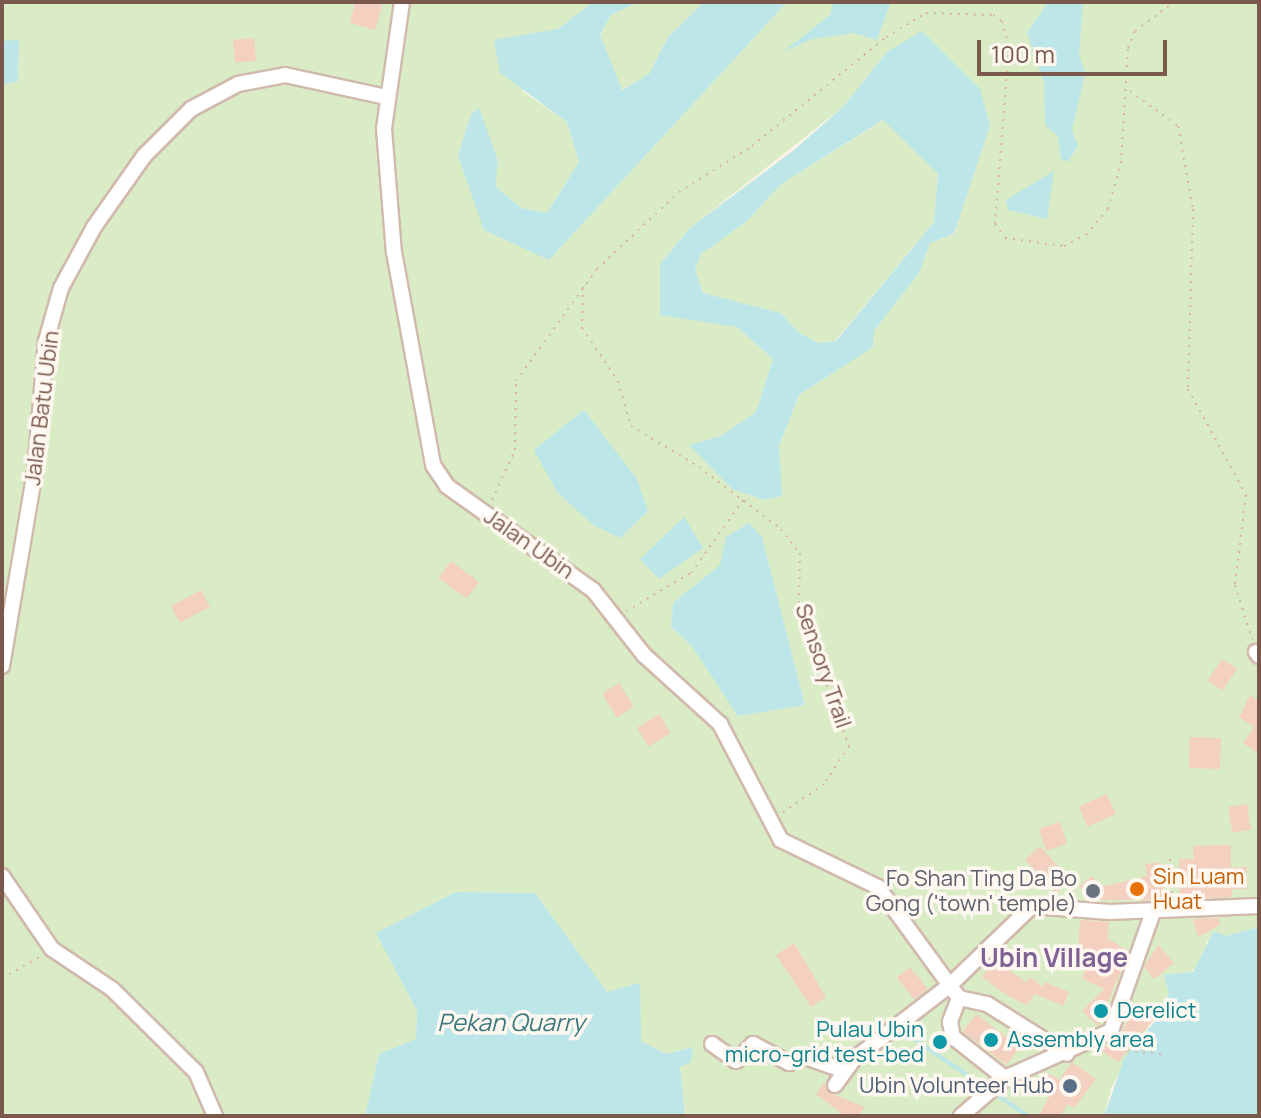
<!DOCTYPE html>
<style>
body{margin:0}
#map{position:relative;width:1261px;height:1118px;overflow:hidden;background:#fdf4e9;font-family:Manrope,sans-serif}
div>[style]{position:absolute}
.green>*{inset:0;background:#d9ecc6}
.water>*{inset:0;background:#bce6e8}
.stream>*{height:4px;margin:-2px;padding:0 2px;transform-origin:2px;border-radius:2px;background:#bce6e8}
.building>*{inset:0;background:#f4d0c0;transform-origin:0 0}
.round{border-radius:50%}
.path>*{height:2px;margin-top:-1px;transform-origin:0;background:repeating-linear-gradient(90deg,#dab3a2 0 2px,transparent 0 8px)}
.roads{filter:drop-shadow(2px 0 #d1baad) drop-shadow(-2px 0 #d1baad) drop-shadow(0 2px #d1baad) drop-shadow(0 -2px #d1baad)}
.minor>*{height:14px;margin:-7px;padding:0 7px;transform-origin:7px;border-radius:7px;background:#fff}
.dots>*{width:22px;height:22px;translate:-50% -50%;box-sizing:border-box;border:4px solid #fff8f1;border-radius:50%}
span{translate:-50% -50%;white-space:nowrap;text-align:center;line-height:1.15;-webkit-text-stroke:7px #fff8f1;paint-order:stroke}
.street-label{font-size:22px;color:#7a584b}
.food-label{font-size:22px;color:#c56008}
.left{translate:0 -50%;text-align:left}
.worship-label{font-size:22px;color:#5b616d}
.right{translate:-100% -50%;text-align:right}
.culture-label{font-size:22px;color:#0d838f}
.service-label{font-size:22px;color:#4e5e75}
.water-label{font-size:24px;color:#3d7a7e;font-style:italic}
.quarter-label{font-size:26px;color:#806395;font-weight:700}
.frame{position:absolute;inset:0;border:4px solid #7a584b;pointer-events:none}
.scale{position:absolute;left:977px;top:40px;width:190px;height:36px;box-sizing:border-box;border:4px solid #7a584b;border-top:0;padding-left:10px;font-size:24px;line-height:28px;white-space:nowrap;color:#7a584b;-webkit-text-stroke:6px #fff8f1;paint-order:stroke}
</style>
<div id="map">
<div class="green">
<div style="clip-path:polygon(evenodd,2px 2px,593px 2px,558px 29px,522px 91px,567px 122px,579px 162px,547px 213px,521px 208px,494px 186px,498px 161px,471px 114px,458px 156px,549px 260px,787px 2px,1259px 2px,1259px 927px,1207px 941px,1206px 957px,1169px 993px,1112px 1086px,1104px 1116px,685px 1116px,680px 1067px,692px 1047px,666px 1054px,641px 1041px,535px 893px,456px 892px,377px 933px,417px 1011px,416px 1040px,379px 1054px,365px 1116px,2px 1116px,2px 85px,18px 81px,19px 41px,2px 41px,2px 2px,887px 52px,961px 209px,955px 234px,930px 243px,919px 273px,874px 331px,873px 347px,799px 395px,779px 446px,781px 496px,765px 500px,732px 489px,690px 445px,721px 436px,756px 412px,773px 359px,737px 327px,701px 320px,660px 264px,690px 228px,843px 107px,887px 52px,2px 2px,762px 537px,805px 705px,738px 716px,691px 645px,671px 627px,673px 603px,762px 537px)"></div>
<div style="clip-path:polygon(639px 2px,704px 2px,668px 37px,649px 74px,621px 90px,600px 36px,611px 15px)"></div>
<div style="clip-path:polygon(884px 120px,938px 174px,934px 222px,835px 341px,819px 343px,799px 333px,781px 313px,703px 293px,695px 269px,701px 254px,746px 222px,781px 184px)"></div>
</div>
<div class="water">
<div style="clip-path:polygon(593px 2px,639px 2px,611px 15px,600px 35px,622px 90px,649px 74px,668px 37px,704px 2px,787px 2px,549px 260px,484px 230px,458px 156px,471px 114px,479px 108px,498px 161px,495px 186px,521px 208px,547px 213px,579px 162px,567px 122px,500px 73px,494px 40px,558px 29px)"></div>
<div style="clip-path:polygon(833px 2px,891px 2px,877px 40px,854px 33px,812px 39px,783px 52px,830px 15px)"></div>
<div style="clip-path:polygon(1048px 2px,1083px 2px,1079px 55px,1085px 73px,1072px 131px,1078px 145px,1068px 162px,1061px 159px,1058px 136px,1045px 125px,1044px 82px,1027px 33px)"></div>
<div style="clip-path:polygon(evenodd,922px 31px,980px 89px,990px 126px,954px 234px,930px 243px,919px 273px,874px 331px,873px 347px,799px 395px,779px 446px,782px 496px,765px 500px,732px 489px,689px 445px,721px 436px,756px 412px,773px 359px,737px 327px,660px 315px,660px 264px,690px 228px,794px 150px,843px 107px,887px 52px,922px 31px,883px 120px,938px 174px,934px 222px,836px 341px,819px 343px,799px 333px,781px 313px,703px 293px,695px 269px,701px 254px,746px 222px,781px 184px,883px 120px)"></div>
<div style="clip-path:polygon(19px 40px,18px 81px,2px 85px,2px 41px)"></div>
<div style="clip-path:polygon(1054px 171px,1047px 219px,1008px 210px,1006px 200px)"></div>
<div style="clip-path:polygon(584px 410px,637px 479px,648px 511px,620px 538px,593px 525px,557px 492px,534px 450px)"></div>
<div style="clip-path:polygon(684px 517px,703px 548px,659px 579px,640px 559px)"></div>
<div style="clip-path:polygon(749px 523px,762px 537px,805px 705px,738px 716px,691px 645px,671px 627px,673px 603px,720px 565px,726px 537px)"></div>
<div style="clip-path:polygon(456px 892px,535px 893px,607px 992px,640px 983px,641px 1041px,666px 1054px,693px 1047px,691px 1062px,680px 1067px,685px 1116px,365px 1116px,379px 1054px,416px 1039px,417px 1011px,376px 933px)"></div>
<div style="clip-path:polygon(1259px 927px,1259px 1116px,1104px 1116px,1125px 1057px,1161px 1014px,1169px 993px,1164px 975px,1193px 972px,1214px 931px,1226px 936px)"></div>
</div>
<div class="stream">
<div style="left:911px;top:1037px;width:141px;rotate:34deg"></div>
</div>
<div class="building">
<div style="clip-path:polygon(355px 2px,382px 5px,375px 30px,350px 23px)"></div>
<div style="left:254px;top:38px;width:23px;height:21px;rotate:85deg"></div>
<div style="left:451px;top:561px;width:35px;height:21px;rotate:37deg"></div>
<div style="left:201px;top:590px;width:19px;height:34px;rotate:62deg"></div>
<div style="left:1222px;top:659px;width:18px;height:26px;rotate:34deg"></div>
<div style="left:619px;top:683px;width:28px;height:20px;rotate:58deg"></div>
<div style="clip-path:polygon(1250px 695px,1259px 701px,1259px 754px,1243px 743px,1254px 727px,1239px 717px)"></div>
<div style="left:659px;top:714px;width:22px;height:26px;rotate:58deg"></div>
<div style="left:1190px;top:737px;width:31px;height:31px;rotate:2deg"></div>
<div style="left:1107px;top:794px;width:22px;height:31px;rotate:66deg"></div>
<div style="left:1247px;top:804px;width:26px;height:19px;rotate:81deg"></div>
<div style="left:1060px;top:822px;width:23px;height:22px;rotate:72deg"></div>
<div style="clip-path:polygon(1231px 845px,1231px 868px,1247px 867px,1247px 889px,1232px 889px,1232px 897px,1180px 899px,1179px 859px,1194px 859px,1193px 846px)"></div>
<div style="left:1040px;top:846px;width:46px;height:20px;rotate:48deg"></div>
<div style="clip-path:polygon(1161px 862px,1165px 900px,1090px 900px,1079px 886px,1092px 876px,1101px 887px,1147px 876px,1145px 864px)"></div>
<div style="clip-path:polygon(1219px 918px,1220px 925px,1198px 937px,1193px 919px)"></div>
<div style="clip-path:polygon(1080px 920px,1109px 922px,1108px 939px,1129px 951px,1098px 1026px,1082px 1011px,1104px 989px,1082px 979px,1093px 950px,1078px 949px)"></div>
<div style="clip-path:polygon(794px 943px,826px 997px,811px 1007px,776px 955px)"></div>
<div style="clip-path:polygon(1158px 945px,1174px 963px,1154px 979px,1144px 967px)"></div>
<div style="clip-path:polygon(994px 959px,1026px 982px,1030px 977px,1043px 987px,1045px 982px,1069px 992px,1063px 1006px,1035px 994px,1026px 1005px,1005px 994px,982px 977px)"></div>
<div style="left:910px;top:967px;width:28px;height:17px;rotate:51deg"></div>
<div style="clip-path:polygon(1137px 1002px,1156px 1017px,1118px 1062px,1100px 1050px,1119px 1037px)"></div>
<div style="left:976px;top:1014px;width:55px;height:22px;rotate:37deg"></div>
<div class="round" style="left:929px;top:1033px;width:20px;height:20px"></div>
<div style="clip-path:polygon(1072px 1062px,1096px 1079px,1074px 1108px,1068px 1104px,1060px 1116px,1039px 1116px,1053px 1089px,1044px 1082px,1050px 1074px,1059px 1080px)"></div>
<div style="clip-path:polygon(824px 1082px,830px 1093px,865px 1107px,858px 1116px,845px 1116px,816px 1094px)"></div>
</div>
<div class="path">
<div style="left:1130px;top:91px;width:59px;rotate:36.1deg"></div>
<div style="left:1178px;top:126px;width:84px;rotate:79.8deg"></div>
<div style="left:1193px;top:209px;width:180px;rotate:91.6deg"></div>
<div style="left:1188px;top:389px;width:121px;rotate:61.3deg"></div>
<div style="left:1246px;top:495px;width:91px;rotate:97deg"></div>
<div style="left:1235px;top:585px;width:57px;rotate:72.5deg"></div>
<div style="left:583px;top:287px;width:41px;rotate:91.4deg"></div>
<div style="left:582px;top:328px;width:64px;rotate:55.8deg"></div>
<div style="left:618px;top:381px;width:47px;rotate:73.9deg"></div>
<div style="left:631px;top:426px;width:79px;rotate:31.1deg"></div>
<div style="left:699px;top:467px;width:103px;rotate:37.1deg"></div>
<div style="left:781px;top:529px;width:31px;rotate:52deg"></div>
<div style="left:800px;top:553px;width:57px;rotate:91deg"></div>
<div style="left:799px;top:610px;width:145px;rotate:69.8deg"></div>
<div style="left:849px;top:746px;width:45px;rotate:123.3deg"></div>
<div style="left:824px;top:784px;width:51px;rotate:145.4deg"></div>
<div style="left:492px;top:500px;width:55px;rotate:-65.3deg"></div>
<div style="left:515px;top:450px;width:69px;rotate:-89.2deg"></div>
<div style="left:516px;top:381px;width:138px;rotate:-54.1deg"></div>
<div style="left:597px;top:269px;width:112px;rotate:-43.2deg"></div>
<div style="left:679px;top:192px;width:86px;rotate:-32.2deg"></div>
<div style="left:752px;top:146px;width:173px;rotate:-39.1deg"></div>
<div style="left:886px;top:37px;width:47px;rotate:-31deg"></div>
<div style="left:926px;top:13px;width:67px;rotate:1.7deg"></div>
<div style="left:993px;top:15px;width:11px;rotate:34deg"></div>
<div style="left:1002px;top:21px;width:27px;rotate:75deg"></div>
<div style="left:1009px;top:47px;width:178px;rotate:94.5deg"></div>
<div style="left:995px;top:224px;width:17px;rotate:54deg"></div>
<div style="left:1005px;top:238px;width:60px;rotate:7.7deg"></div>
<div style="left:1064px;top:246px;width:25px;rotate:-27deg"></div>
<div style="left:1086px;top:235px;width:34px;rotate:-50deg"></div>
<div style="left:1108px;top:209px;width:48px;rotate:-74.2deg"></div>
<div style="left:1121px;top:163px;width:115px;rotate:-86.5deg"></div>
<div style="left:1128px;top:48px;width:18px;rotate:-68deg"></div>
<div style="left:1135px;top:31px;width:49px;rotate:-36.6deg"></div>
<div style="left:626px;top:611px;width:75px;rotate:-30.3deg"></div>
<div style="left:691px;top:573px;width:90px;rotate:-54.5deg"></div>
<div style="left:1170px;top:859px;width:35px;rotate:87deg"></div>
<div style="left:2px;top:978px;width:43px;rotate:-29.6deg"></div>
<div style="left:1127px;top:1051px;width:36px;rotate:5deg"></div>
</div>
<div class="roads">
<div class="minor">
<div style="left:402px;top:2px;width:128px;rotate:98.1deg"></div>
<div style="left:384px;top:129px;width:123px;rotate:85.4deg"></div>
<div style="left:394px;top:252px;width:217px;rotate:79.6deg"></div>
<div style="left:433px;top:465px;width:25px;rotate:56deg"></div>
<div style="left:447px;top:486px;width:179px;rotate:35.5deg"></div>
<div style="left:593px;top:590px;width:83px;rotate:51.9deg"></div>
<div style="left:644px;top:655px;width:103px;rotate:42.2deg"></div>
<div style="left:720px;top:724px;width:131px;rotate:62.3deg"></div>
<div style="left:781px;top:840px;width:108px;rotate:25.9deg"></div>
<div style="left:878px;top:887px;width:137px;rotate:53.9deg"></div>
<div style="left:1256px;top:652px;width:5px;rotate:53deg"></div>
<div style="left:2px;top:666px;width:198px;rotate:-80.4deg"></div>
<div style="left:35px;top:471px;width:130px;rotate:-85.2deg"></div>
<div style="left:46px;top:341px;width:55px;rotate:-74.2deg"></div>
<div style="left:61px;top:288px;width:69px;rotate:-61.6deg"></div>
<div style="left:94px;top:227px;width:87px;rotate:-54.8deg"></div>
<div style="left:144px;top:156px;width:66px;rotate:-45deg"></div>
<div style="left:191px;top:109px;width:53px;rotate:-28deg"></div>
<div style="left:238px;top:84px;width:48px;rotate:-10.8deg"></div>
<div style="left:285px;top:75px;width:103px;rotate:12.3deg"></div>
<div style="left:2px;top:876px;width:88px;rotate:55.6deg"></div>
<div style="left:52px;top:949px;width:72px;rotate:33.7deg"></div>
<div style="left:112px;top:989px;width:118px;rotate:44.7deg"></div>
<div style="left:196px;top:1072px;width:48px;rotate:66.6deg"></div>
<div style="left:959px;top:998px;width:29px;rotate:12deg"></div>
<div style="left:987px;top:1004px;width:94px;rotate:32deg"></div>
<div style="left:959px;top:998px;width:26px;rotate:111deg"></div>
<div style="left:950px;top:1022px;width:15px;rotate:79deg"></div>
<div style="left:953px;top:1037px;width:66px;rotate:38.3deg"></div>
<div style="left:712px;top:1044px;width:29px;rotate:35deg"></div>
<div style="left:736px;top:1061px;width:24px;rotate:-45deg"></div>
<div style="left:753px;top:1044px;width:41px;rotate:27.8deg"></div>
<div style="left:789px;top:1063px;width:17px;rotate:-21deg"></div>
<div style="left:805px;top:1057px;width:42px;rotate:19.3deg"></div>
<div style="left:835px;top:1085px;width:32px;rotate:-54deg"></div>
<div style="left:854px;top:1059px;width:121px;rotate:-37.6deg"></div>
<div style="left:950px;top:985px;width:114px;rotate:-43.9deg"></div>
<div style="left:1032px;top:906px;width:78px;rotate:4.4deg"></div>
<div style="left:1110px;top:912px;width:149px;rotate:-2.3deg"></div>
<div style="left:961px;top:1116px;width:58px;rotate:-40.8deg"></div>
<div style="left:1005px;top:1078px;width:116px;rotate:-23.9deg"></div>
<div style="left:1111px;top:1031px;width:126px;rotate:-70.6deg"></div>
</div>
</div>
<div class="dots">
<div style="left:1137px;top:889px;background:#e8710a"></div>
<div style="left:1093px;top:891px;background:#6b7280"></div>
<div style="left:1101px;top:1011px;background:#0f9aa8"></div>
<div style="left:991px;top:1040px;background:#0f9aa8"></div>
<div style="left:940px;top:1042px;background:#0f9aa8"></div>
<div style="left:1070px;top:1086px;background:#5c6f8a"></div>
</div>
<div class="street-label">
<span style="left:42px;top:408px;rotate:-83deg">Jalan Batu Ubin</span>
<span style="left:529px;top:544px;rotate:35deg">Jalan Ubin</span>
<span style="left:823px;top:666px;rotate:71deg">Sensory Trail</span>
</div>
<div class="food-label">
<span class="left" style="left:1153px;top:889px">Sin Luam<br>Huat</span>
</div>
<div class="worship-label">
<span class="right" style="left:1077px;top:891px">Fo Shan Ting Da Bo<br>Gong ('town' temple)</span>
</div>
<div class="culture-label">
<span class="left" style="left:1117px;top:1011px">Derelict</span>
<span class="right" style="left:924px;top:1042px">Pulau Ubin<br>micro-grid test-bed</span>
<span class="left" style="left:1007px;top:1040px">Assembly area</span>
</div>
<div class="service-label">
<span class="right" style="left:1054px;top:1086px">Ubin Volunteer Hub</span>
</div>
<div class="water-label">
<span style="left:511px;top:1022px">Pekan Quarry</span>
</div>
<div class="quarter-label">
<span style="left:1054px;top:958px">Ubin Village</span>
</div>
<div class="frame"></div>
<div class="scale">100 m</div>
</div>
